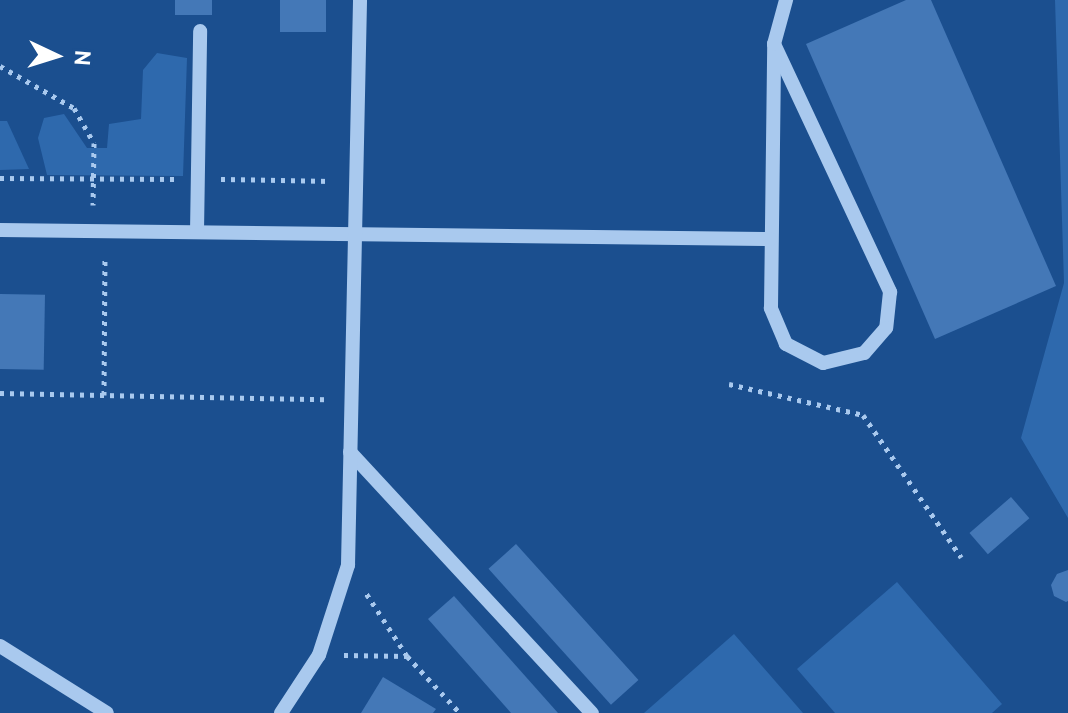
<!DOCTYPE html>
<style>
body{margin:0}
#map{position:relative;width:1068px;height:713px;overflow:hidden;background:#1b4f8f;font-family:Overpass,sans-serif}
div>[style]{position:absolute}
.green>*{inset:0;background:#2e69ad}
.building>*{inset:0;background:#4478b7;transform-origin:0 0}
.path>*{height:5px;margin-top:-2.5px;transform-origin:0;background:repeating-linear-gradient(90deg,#a9c9ee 0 4px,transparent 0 10px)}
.minor>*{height:14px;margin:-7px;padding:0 7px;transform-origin:7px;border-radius:7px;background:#a9c9ee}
span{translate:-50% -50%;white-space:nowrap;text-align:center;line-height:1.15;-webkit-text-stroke:6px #1b4f8f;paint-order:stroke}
.north{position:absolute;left:16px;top:16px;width:80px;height:80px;-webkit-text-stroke:6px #1b4f8f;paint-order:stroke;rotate:94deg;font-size:22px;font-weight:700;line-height:32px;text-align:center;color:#fff}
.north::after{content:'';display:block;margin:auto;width:28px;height:36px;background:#fff;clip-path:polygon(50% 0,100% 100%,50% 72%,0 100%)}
</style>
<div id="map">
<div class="green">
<div style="clip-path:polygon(1055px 0,1068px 0,1068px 518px,1021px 438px,1064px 283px)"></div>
<div style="clip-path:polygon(157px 53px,187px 58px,183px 176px,47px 175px,38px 138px,44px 118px,64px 114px,87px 148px,107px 148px,109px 124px,141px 119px,143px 70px)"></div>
<div style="clip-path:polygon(0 121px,7px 121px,29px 169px,0 170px)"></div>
<div style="clip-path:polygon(897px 582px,1002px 704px,992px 713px,835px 713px,797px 669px)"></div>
<div style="clip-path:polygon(734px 634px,803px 713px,644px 713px)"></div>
</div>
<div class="building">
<div style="left:175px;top:0;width:37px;height:15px"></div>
<div style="left:280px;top:0;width:46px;height:32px"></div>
<div style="clip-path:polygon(906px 0,931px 0,1056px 286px,935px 339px,806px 44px)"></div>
<div style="left:0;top:294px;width:45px;height:75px;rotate:1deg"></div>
<div style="left:1011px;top:497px;width:28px;height:55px;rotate:49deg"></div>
<div style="left:516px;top:544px;width:183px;height:37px;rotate:48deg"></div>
<div style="clip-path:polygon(1068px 570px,1068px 601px,1066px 602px,1054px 596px,1051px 585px,1057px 574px)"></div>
<div style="clip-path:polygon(454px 596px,558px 713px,511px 713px,428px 619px)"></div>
<div style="clip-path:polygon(383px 677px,436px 709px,433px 713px,361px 713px)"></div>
</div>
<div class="path">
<div style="left:0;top:66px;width:85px;rotate:29.6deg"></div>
<div style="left:74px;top:108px;width:40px;rotate:60.3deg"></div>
<div style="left:94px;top:143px;width:62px;rotate:90.9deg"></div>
<div style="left:0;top:178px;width:175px;rotate:0.3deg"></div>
<div style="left:221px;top:179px;width:110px;rotate:1deg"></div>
<div style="left:729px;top:384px;width:138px;rotate:13deg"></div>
<div style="left:863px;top:415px;width:173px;rotate:55.4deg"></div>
<div style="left:0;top:393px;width:326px;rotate:1.1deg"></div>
<div style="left:104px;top:395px;width:139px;rotate:-89.6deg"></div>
<div style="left:344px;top:655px;width:63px;rotate:0.9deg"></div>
<div style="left:407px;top:656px;width:75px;rotate:-123.1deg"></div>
<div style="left:407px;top:656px;width:78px;rotate:47.1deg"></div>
</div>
<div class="minor">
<div style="left:774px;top:44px;width:274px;rotate:64.9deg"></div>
<div style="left:890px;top:292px;width:36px;rotate:96deg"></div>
<div style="left:886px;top:328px;width:33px;rotate:131deg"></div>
<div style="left:864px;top:353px;width:42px;rotate:166.3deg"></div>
<div style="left:823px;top:363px;width:42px;rotate:-152.8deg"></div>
<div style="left:786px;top:344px;width:39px;rotate:-113deg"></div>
<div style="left:771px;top:308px;width:264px;rotate:-89.3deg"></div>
<div style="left:774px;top:44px;width:46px;rotate:-74.7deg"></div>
<div style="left:0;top:230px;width:770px;rotate:0.67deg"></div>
<div style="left:197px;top:232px;width:201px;rotate:-89.1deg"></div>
<div style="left:350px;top:452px;width:356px;rotate:47.2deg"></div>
<div style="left:0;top:646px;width:126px;rotate:32.1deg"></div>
<div style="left:281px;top:713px;width:69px;rotate:-56.8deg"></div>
<div style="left:319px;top:655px;width:95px;rotate:-72.1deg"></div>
<div style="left:348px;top:565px;width:565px;rotate:-88.78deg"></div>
</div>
<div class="north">N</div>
</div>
